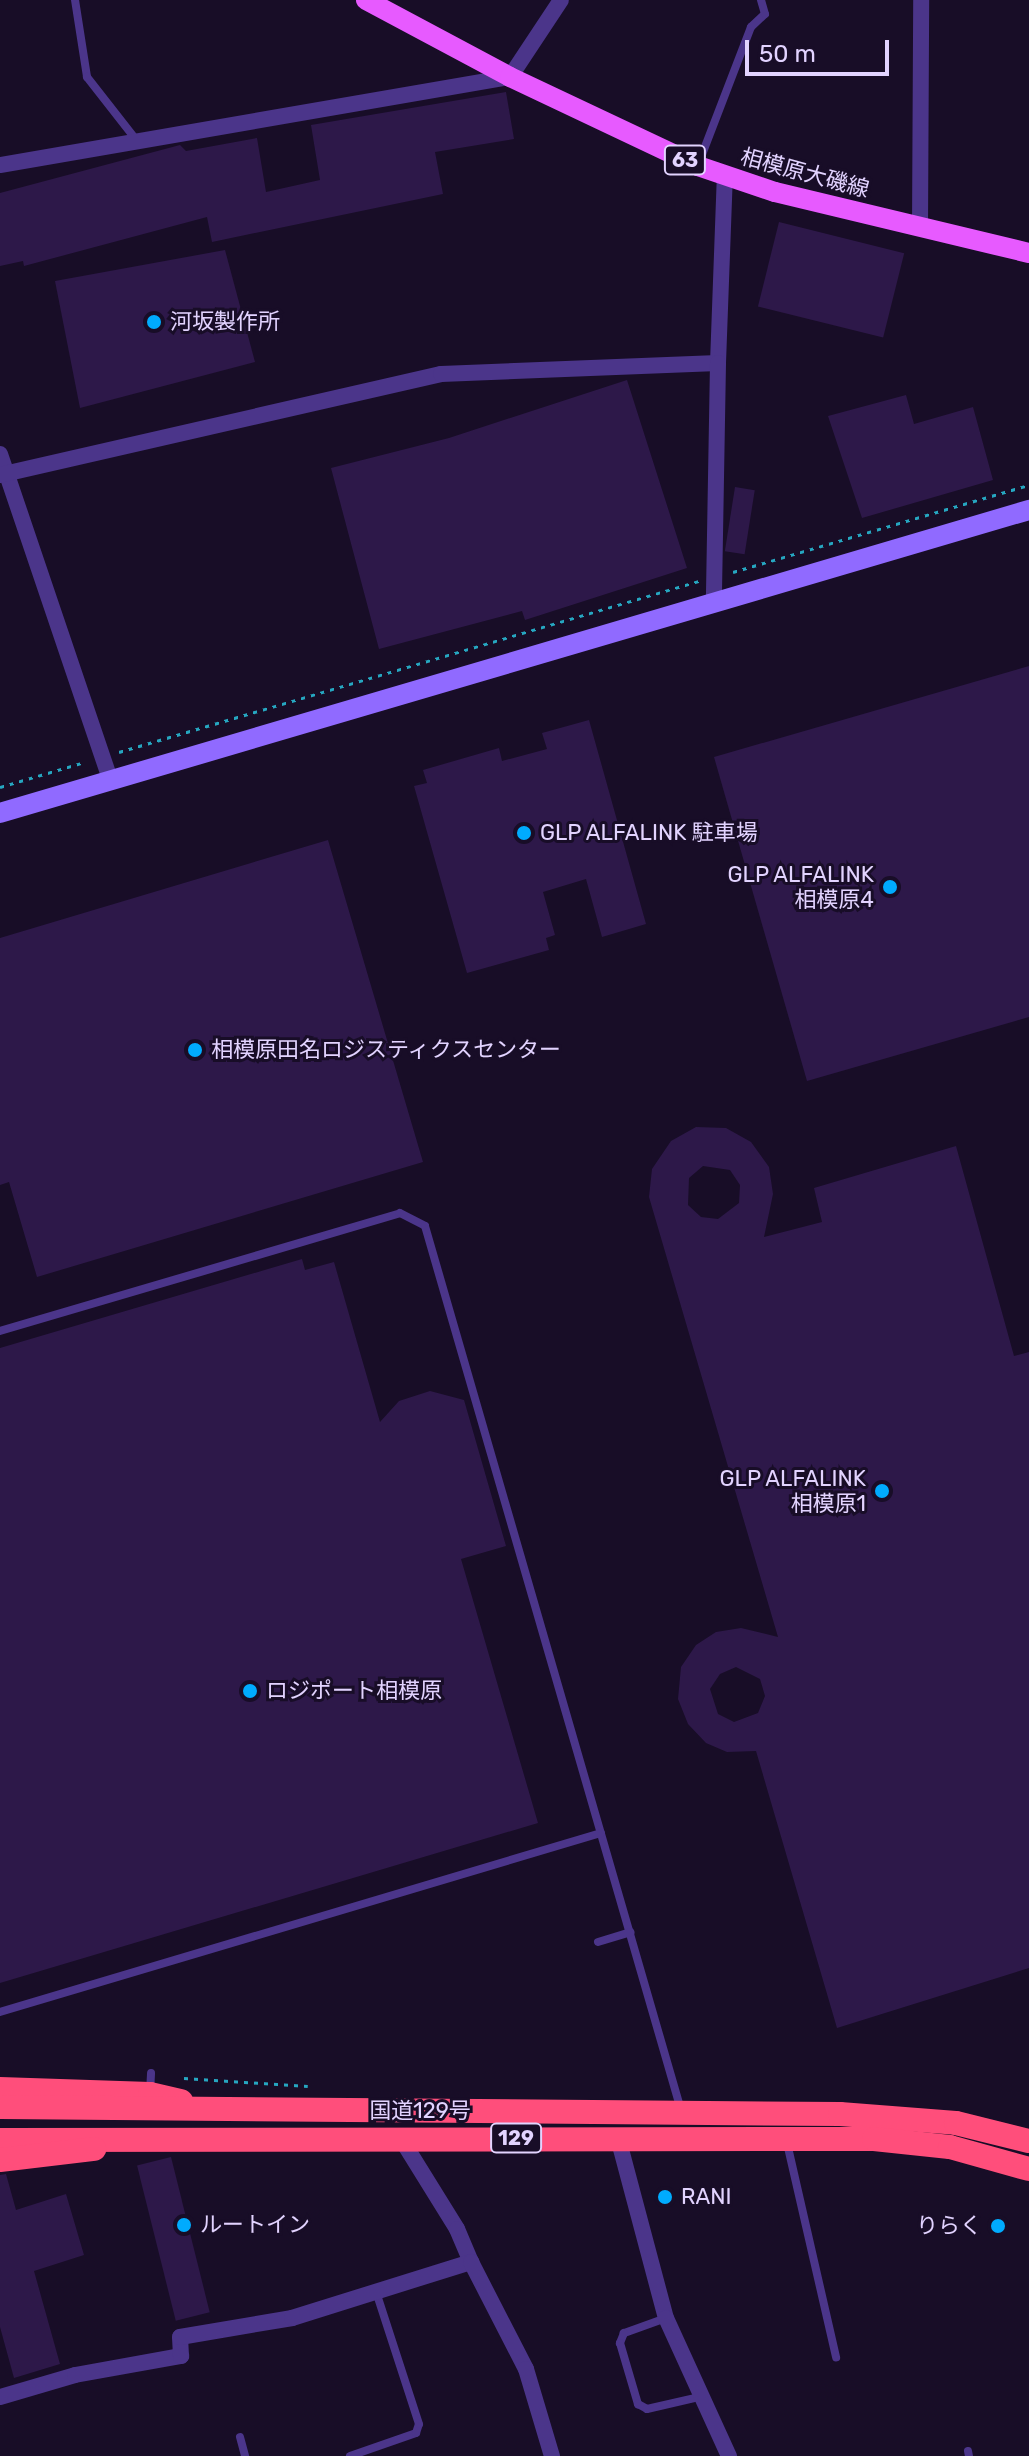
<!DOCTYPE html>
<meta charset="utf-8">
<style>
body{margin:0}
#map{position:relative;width:1029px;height:2456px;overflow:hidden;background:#180d27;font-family:Rubik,"Noto Sans JP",sans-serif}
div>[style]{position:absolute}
.building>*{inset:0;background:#2d1849;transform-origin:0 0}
.path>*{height:3px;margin-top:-1.5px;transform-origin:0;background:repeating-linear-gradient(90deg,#26a7c1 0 4px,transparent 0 10px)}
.lane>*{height:8px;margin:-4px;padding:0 4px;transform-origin:4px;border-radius:4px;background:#4b358a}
.street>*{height:16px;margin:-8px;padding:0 8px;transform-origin:8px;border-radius:8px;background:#4b358a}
.secondary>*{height:20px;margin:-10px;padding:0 10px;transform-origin:10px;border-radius:10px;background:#906aff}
.primary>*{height:20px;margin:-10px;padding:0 10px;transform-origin:10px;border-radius:10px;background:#e75aff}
.highway>*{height:24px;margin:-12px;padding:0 12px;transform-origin:12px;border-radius:12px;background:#ff4e7b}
.dots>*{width:22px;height:22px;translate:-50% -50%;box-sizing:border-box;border:4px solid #180d27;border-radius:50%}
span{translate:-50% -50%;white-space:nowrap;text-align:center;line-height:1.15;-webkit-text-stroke:6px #180d27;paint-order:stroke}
.shield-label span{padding:2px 6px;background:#180d27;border:2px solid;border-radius:6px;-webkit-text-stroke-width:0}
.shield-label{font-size:20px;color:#e2d3ff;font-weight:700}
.street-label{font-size:22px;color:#e2d3ff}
.poi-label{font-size:22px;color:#e2d3ff}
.left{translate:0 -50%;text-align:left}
.right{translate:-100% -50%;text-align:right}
.scale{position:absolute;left:745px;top:40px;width:144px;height:36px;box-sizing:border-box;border:4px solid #e2d3ff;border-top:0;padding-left:10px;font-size:24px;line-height:28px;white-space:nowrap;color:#e2d3ff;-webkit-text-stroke:6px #180d27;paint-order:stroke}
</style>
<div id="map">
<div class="building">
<div style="clip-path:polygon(506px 92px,514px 139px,435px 152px,443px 194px,212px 242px,207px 217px,24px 266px,23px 261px,0 266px,0 193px,180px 145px,186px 151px,257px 138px,266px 192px,320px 180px,311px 125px)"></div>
<div style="left:779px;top:222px;width:129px;height:87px;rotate:14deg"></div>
<div style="clip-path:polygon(225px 250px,255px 362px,80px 408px,55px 281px)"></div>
<div style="clip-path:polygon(627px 380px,687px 568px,525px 620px,522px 611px,379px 649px,331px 468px,449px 438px)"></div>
<div style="clip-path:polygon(906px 395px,914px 424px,973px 407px,993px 480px,862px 518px,828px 416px)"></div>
<div style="left:735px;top:487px;width:20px;height:65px;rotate:9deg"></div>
<div style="clip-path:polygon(1029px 666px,1029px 1017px,807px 1081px,714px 757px)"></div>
<div style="clip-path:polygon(589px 720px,646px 924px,602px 937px,586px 879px,543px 892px,555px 935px,546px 938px,549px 950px,467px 973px,414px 786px,427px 783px,423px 770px,499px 748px,502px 761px,547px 749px,542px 733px)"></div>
<div style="clip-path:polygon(328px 840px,423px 1162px,37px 1277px,9px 1182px,0 1185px,0 938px)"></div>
<div style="clip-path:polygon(evenodd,696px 1127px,726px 1128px,751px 1142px,769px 1167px,773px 1194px,764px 1237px,822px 1222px,814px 1188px,956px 1146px,1014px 1356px,1029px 1352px,1029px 1968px,837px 2028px,756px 1751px,727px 1752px,706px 1743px,688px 1724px,678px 1699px,681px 1667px,696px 1645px,716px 1632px,741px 1628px,778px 1637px,649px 1197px,652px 1169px,671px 1141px,696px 1127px,703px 1166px,730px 1170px,740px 1185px,739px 1203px,718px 1219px,701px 1217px,688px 1205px,689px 1178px,703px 1166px,696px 1127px,736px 1667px,760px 1679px,765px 1696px,758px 1713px,734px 1722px,718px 1714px,710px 1689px,720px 1674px,736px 1667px)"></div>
<div style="clip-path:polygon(302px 1259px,305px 1270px,334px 1262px,380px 1422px,399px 1401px,430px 1391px,464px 1400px,506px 1546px,461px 1559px,538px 1823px,0 1983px,0 1348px)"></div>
<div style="left:171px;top:2157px;width:160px;height:35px;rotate:76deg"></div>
<div style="clip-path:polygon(6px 2174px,16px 2210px,66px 2194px,84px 2255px,34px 2271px,60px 2364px,14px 2378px,0 2327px,0 2175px)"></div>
</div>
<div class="path">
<div style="left:733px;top:572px;width:309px;rotate:-16.4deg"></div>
<div style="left:119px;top:752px;width:605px;rotate:-16.43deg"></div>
<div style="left:0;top:787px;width:89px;rotate:-16.4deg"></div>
<div style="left:184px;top:2078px;width:124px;rotate:3.7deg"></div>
</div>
<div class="lane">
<div style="left:75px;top:0;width:78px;rotate:81.1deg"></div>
<div style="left:87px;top:77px;width:81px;rotate:52deg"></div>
<div style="left:698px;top:165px;width:148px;rotate:-69deg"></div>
<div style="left:751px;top:27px;width:19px;rotate:-43deg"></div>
<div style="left:765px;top:14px;width:15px;rotate:-106deg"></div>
<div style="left:0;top:1331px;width:417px;rotate:-16.4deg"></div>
<div style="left:400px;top:1213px;width:28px;rotate:27deg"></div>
<div style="left:425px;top:1226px;width:920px;rotate:73.85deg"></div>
<div style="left:598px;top:1942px;width:34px;rotate:-17deg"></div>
<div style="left:0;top:2012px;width:627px;rotate:-16.59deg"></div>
<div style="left:150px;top:2093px;width:20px;rotate:-87deg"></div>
<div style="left:787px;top:2143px;width:220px;rotate:77.1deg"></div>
<div style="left:666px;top:2318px;width:45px;rotate:160.3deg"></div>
<div style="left:624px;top:2333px;width:11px;rotate:112deg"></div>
<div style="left:620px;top:2343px;width:64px;rotate:73.6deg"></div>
<div style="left:638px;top:2404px;width:10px;rotate:29deg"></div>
<div style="left:647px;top:2409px;width:53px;rotate:-13deg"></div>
<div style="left:240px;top:2437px;width:20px;rotate:75deg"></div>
<div style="left:968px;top:2451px;width:5px;rotate:79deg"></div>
<div style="left:350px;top:2456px;width:70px;rotate:-19.2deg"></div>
<div style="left:416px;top:2433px;width:9px;rotate:-72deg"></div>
<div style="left:419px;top:2424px;width:139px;rotate:-108deg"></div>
</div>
<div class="street">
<div style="left:0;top:165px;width:518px;rotate:-9.79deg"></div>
<div style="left:510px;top:77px;width:92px;rotate:-56.5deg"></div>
<div style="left:920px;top:228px;width:228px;rotate:-89.7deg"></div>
<div style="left:718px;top:363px;width:187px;rotate:-87.9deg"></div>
<div style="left:0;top:454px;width:345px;rotate:71.3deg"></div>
<div style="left:0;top:475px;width:452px;rotate:-12.9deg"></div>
<div style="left:441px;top:374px;width:277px;rotate:-2.3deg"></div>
<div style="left:718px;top:363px;width:240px;rotate:91deg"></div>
<div style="left:400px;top:2137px;width:108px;rotate:58.2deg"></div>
<div style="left:457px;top:2229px;width:36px;rotate:67deg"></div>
<div style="left:618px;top:2138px;width:186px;rotate:75.1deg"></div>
<div style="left:666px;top:2318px;width:152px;rotate:65.5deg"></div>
<div style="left:0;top:2397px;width:78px;rotate:-16.3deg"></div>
<div style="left:75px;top:2375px;width:108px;rotate:-10.2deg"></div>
<div style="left:181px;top:2356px;width:19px;rotate:-93deg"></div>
<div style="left:180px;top:2337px;width:114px;rotate:-9.6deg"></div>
<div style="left:292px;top:2318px;width:188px;rotate:-17.4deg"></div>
<div style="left:471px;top:2262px;width:120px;rotate:62.8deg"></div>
<div style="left:526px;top:2369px;width:91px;rotate:73.4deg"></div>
</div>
<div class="secondary">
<div style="left:0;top:813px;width:1073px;rotate:-16.41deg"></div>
</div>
<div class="primary">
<div style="left:366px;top:0;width:163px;rotate:28.1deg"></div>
<div style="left:510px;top:77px;width:208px;rotate:25.3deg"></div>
<div style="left:698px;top:166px;width:81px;rotate:18.7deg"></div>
<div style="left:775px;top:192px;width:261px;rotate:13.5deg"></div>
</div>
<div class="highway">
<div style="left:0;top:2089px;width:150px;rotate:1.9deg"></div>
<div style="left:150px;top:2094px;width:32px;rotate:13deg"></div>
<div style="left:0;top:2107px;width:840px;rotate:0.48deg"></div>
<div style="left:840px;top:2114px;width:116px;rotate:4.4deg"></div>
<div style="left:956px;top:2123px;width:75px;rotate:13.9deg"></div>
<div style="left:0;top:2140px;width:874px;rotate:-0.07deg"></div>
<div style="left:874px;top:2139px;width:76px;rotate:6deg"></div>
<div style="left:950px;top:2147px;width:82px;rotate:15.6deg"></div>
<div style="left:0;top:2160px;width:95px;rotate:-6.7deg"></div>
</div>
<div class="dots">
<div style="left:154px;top:322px;background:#00abfe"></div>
<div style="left:524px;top:833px;background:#00abfe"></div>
<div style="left:890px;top:887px;background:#00abfe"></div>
<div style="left:195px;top:1050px;background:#00abfe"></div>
<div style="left:882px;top:1491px;background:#00abfe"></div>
<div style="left:250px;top:1691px;background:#00abfe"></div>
<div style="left:665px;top:2197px;background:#00abfe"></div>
<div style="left:184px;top:2225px;background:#00abfe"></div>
<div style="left:998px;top:2226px;background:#00abfe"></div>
</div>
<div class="shield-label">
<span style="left:685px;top:160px">63</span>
<span style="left:516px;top:2138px">129</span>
</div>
<div class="street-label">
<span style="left:805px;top:173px;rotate:15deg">相模原大磯線</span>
<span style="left:420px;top:2111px">国道129号</span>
</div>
<div class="poi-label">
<span class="left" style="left:170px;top:322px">河坂製作所</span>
<span class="left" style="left:540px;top:833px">GLP ALFALINK 駐車場</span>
<span class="right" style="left:874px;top:887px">GLP ALFALINK<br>相模原4</span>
<span class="left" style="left:211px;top:1050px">相模原田名ロジスティクスセンター</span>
<span class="right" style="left:866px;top:1491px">GLP ALFALINK<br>相模原1</span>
<span class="left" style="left:266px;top:1691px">ロジポート相模原</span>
<span class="left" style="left:681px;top:2197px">RANI</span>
<span class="left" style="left:200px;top:2225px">ルートイン</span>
<span class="right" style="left:982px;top:2226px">りらく</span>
</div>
<div class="scale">50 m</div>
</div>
